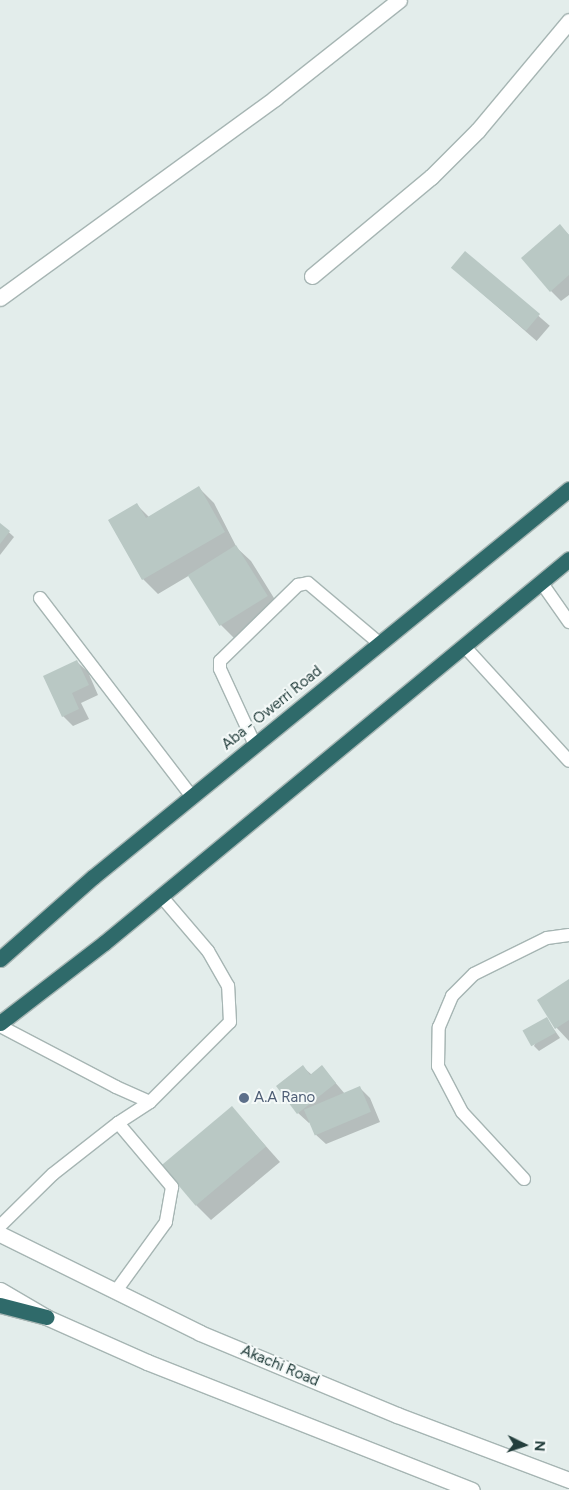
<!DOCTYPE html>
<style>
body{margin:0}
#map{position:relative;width:569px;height:1490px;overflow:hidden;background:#e3edeb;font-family:Figtree,sans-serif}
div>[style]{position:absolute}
.shadow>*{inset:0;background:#0003;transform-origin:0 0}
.building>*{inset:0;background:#b9c8c4;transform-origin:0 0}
.roads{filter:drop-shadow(1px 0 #a6b5b3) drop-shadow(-1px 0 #a6b5b3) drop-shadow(0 1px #a6b5b3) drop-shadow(0 -1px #a6b5b3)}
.lane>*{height:12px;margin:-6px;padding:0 6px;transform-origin:6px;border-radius:6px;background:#fff}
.street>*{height:15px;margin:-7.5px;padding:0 7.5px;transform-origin:7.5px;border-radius:7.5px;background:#fff}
.secondary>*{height:15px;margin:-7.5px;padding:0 7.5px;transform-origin:7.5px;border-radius:7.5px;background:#fff}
.highway>*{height:15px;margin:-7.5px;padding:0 7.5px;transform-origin:7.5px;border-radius:7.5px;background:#2f6a6a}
.dots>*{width:14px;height:14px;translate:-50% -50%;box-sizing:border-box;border:2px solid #f4f9f8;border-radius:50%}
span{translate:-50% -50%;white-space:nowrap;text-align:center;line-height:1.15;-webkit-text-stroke:4px #f4f9f8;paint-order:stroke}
.street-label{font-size:15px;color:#233e3c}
.service-label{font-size:15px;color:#4e5e75}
.left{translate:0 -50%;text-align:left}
.north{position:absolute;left:499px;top:1420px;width:50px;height:50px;-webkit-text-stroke:4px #f4f9f8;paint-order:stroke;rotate:94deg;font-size:14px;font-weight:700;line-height:20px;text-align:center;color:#233e3c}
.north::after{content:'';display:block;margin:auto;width:18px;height:22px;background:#233e3c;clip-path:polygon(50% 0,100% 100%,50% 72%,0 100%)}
</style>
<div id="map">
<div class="shadow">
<div style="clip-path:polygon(560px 226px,569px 235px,569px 295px,561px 301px,551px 291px)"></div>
<div style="left:466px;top:253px;width:111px;height:20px;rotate:41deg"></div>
<div style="clip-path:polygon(199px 488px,214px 503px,237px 548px,251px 561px,282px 611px,236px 640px,221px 625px,190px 575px,158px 594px,143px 579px,137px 505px,149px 517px)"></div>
<div style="clip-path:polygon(0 524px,14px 537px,0 555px)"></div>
<div style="clip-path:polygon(77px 662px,88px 672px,98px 695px,81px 703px,89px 719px,73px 726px,63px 716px)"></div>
<div style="clip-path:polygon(569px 981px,569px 1041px,554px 1025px)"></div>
<div style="clip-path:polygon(546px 1018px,560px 1038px,539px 1051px,534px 1046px)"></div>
<div style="clip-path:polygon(303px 1067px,312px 1075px,322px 1067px,345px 1094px,360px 1088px,370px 1098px,380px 1122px,326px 1144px,315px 1134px,310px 1122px,309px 1123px,298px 1113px)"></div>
<div style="clip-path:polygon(232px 1108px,280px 1162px,211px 1220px,196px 1205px)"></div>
</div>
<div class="building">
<div style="clip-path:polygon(560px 224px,569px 235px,569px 275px,550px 292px,521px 258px)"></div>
<div style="left:465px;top:251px;width:98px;height:22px;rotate:40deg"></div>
<div style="clip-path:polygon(199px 486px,225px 532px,142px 580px,108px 520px,137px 503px,146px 518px)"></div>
<div style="clip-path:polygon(0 523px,10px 531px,0 544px)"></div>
<div style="left:236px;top:545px;width:60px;height:57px;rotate:58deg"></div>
<div style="clip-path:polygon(77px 660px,89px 685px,72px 693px,79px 709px,62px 717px,43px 676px)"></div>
<div style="clip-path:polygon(569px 979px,569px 1020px,555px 1029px,537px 1000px)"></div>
<div style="left:547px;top:1017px;width:18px;height:28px;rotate:61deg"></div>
<div style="clip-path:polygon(303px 1065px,310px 1075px,322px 1065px,336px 1083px,297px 1114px,276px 1086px)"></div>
<div style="left:360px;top:1086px;width:28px;height:61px;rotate:67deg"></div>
<div style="left:232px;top:1106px;width:53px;height:92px;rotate:50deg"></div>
</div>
<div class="roads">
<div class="lane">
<div style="left:541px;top:582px;width:49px;rotate:55deg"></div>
<div style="left:40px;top:598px;width:250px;rotate:52.6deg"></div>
<div style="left:465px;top:647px;width:154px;rotate:47.6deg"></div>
<div style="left:255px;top:745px;width:84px;rotate:-114.7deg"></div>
<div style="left:220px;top:669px;width:8px;rotate:-90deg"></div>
<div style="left:220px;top:661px;width:109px;rotate:-44.3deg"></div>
<div style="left:298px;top:585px;width:10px;rotate:-11deg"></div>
<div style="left:308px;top:583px;width:93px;rotate:40.2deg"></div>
<div style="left:0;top:1026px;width:131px;rotate:27.7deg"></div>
<div style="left:116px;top:1087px;width:37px;rotate:24deg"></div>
<div style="left:150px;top:1102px;width:113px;rotate:-45deg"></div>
<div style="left:230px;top:1022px;width:36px;rotate:-93deg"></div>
<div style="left:228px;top:986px;width:40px;rotate:-119.7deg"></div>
<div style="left:208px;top:951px;width:72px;rotate:-130.5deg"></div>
<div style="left:118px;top:1123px;width:38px;rotate:-33deg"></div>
<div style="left:524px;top:1179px;width:91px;rotate:-132.8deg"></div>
<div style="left:462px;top:1112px;width:52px;rotate:-117.6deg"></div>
<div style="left:438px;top:1066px;width:39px;rotate:-89deg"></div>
<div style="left:439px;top:1027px;width:34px;rotate:-67deg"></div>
<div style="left:452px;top:996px;width:31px;rotate:-45deg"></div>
<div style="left:474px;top:974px;width:81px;rotate:-26.3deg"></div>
<div style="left:547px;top:938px;width:22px;rotate:-8deg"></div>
<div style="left:0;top:1226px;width:74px;rotate:-44.5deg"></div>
<div style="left:53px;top:1174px;width:83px;rotate:-38.1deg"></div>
<div style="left:118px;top:1123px;width:84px;rotate:49.8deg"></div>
<div style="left:172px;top:1187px;width:36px;rotate:100deg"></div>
<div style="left:166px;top:1222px;width:85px;rotate:125.9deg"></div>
</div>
<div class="street">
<div style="left:312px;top:276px;width:155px;rotate:-39.8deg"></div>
<div style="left:431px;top:177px;width:66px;rotate:-45deg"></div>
<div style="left:478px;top:130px;width:142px;rotate:-50.1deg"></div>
<div style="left:0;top:298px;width:340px;rotate:-36deg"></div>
<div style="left:275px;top:98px;width:158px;rotate:-38.3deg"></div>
</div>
<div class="secondary">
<div style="left:0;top:1234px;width:223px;rotate:26.3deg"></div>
<div style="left:200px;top:1333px;width:213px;rotate:22.6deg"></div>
<div style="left:397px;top:1415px;width:184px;rotate:20.7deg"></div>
<div style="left:0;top:1290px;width:53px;rotate:30.4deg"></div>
<div style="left:46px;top:1317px;width:111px;rotate:24deg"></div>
<div style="left:147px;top:1362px;width:349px;rotate:21.5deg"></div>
</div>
<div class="highway">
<div style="left:0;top:959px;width:124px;rotate:-41.4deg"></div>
<div style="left:93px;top:877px;width:614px;rotate:-39.18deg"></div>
<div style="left:0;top:1023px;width:131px;rotate:-37.6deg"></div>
<div style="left:104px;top:943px;width:603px;rotate:-39.55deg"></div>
<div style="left:0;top:1305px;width:48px;rotate:14.6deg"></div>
</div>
</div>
<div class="dots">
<div style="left:244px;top:1098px;background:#5c6f8a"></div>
</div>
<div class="street-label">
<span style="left:272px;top:708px;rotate:-39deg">Aba - Owerri Road</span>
<span style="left:280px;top:1366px;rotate:23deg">Akachi Road</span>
</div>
<div class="service-label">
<span class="left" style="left:254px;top:1098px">A.A Rano</span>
</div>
<div class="north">N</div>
</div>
